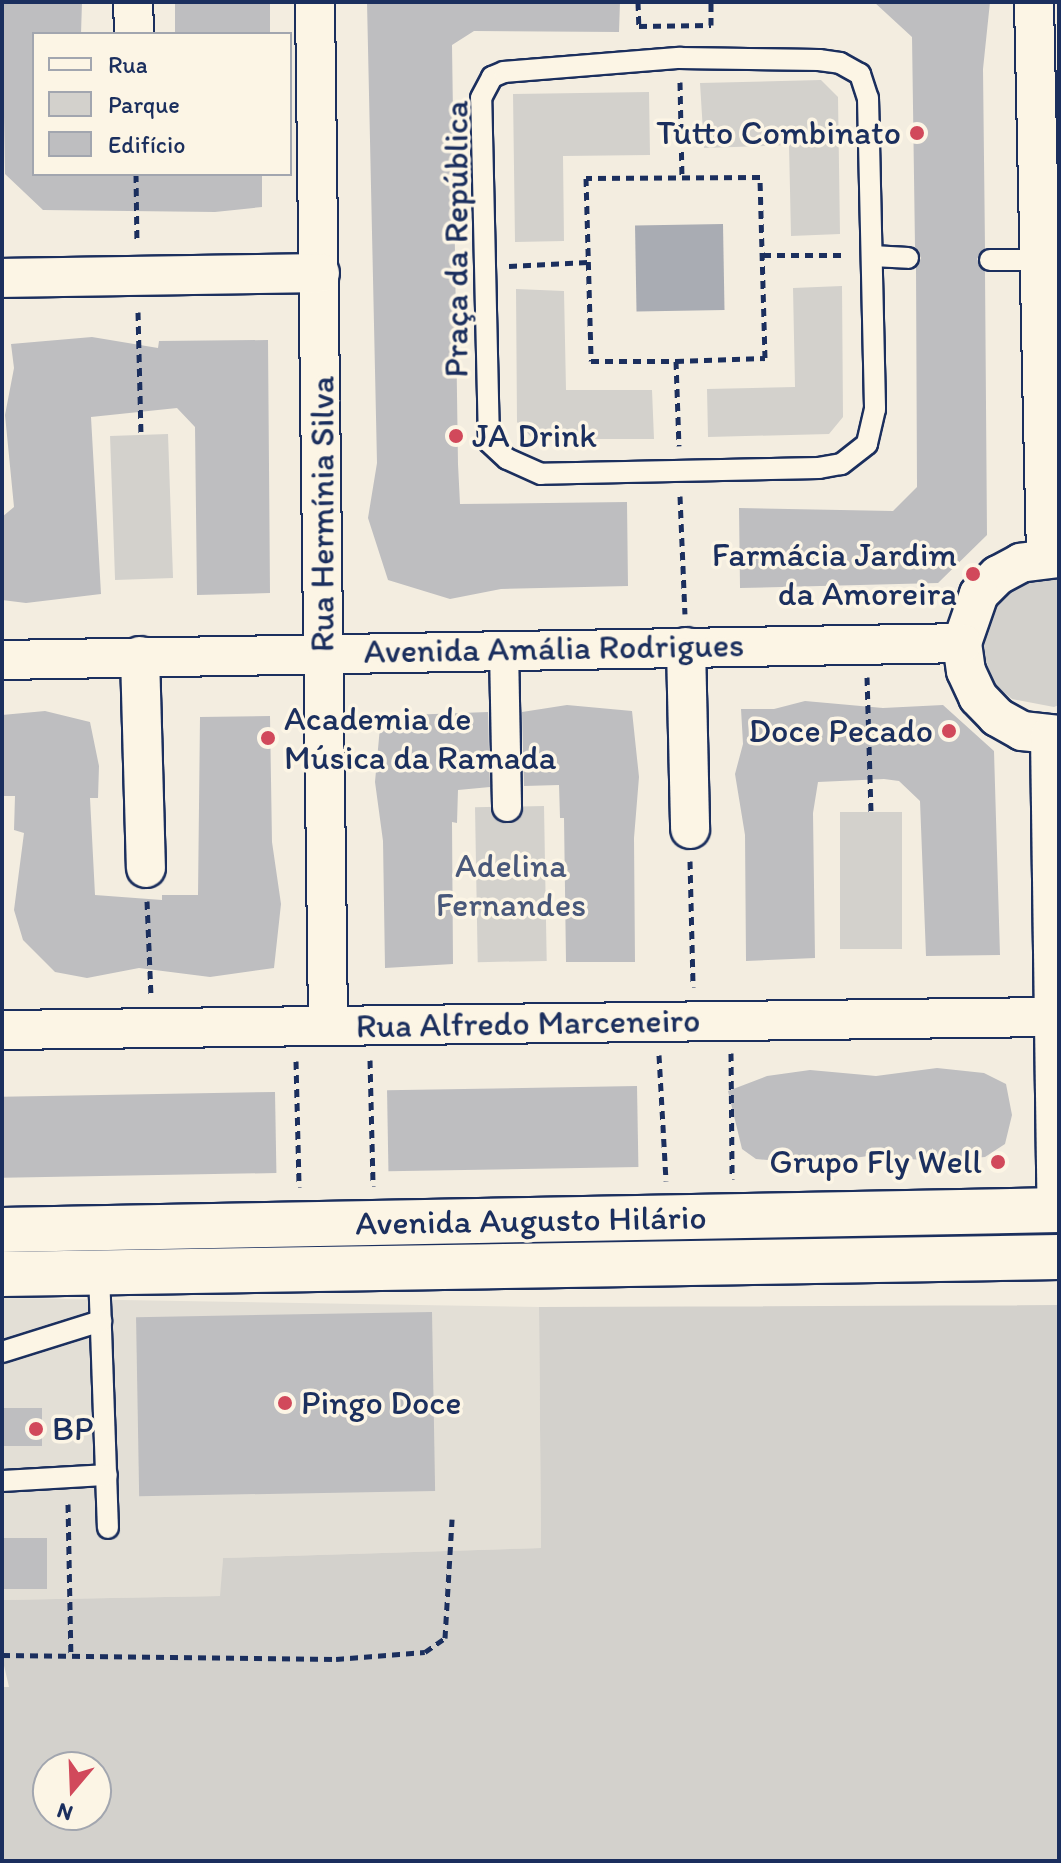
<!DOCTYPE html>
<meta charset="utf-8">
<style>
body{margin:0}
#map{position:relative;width:1061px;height:1863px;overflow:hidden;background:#f3ede0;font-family:Itim,sans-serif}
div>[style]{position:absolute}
.built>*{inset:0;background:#e3dfd6}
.green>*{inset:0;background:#d3d1cc;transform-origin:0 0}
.water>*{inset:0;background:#a9acb3;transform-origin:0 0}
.building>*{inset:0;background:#bebec0;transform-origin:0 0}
.path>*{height:5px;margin-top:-2.5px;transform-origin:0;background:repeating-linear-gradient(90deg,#1b2f5e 0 8px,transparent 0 14px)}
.roads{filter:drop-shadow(2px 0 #1b2f5e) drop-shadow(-2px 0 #1b2f5e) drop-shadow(0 2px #1b2f5e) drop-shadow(0 -2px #1b2f5e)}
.service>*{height:20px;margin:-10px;padding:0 10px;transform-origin:10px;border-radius:10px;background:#fcf5e5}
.pedestrian>*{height:28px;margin:-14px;padding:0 14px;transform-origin:14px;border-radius:14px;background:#fcf5e5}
.minor>*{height:38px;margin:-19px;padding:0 19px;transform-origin:19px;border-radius:19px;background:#fcf5e5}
.secondary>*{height:44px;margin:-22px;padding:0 22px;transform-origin:22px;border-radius:22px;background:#fcf5e5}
.dots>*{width:22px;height:22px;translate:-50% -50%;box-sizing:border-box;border:4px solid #fcf5e5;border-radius:50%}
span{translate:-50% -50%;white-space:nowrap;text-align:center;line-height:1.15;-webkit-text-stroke:7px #fcf5e5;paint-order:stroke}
.poi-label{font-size:34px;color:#1b2f5e}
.right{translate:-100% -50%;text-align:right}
.left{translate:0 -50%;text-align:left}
.street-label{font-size:34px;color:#1b2f5e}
.park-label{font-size:34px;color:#49587a}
.frame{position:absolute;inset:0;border:4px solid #1b2f5e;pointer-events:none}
.legend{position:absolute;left:32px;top:32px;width:260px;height:144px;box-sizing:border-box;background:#fcf5e5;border:2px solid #a2a6af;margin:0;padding:10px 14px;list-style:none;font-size:24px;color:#1b2f5e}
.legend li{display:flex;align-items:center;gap:16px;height:40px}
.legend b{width:40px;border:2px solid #a2a6af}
.north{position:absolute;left:32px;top:1751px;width:80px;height:80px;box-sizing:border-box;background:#fcf5e5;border:2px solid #a2a6af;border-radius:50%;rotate:199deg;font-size:22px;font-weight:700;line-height:32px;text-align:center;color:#1b2f5e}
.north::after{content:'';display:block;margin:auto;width:28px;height:36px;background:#d1495b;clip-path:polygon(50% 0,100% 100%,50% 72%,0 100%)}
</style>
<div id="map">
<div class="built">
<div style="clip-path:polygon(2px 1298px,539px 1307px,541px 1548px,223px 1558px,221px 1596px,2px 1600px)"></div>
</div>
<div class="green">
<div style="clip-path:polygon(821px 80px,838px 97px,840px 234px,791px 236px,789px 145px,704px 148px,700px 83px)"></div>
<div style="clip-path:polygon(649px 92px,650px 155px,563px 156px,564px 241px,515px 242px,513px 94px)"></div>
<div style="clip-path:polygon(842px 286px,843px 417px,829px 434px,708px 437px,707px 389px,795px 387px,793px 288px)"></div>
<div style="clip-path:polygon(516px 289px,564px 291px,566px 390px,652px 390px,654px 439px,533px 439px,517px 422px)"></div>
<div style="left:168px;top:434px;width:144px;height:58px;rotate:88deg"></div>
<div style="clip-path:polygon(1047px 577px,1059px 579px,1059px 705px,1054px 707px,1012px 699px,995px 685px,980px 645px,991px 604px,1026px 580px)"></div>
<div style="left:544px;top:806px;width:155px;height:69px;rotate:89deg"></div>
<div style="left:840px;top:812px;width:62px;height:137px"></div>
<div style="clip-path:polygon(evenodd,1059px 1305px,1059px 1861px,2px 1861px,2px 1687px,9px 1687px,2px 1657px,2px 1600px,220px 1596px,223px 1558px,541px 1548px,539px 1307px,1059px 1305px,48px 1767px,96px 1767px,96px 1815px,48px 1815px,48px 1767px)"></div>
</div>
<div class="water">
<div style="left:723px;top:224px;width:86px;height:88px;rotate:89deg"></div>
</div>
<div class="building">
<div style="clip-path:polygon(2px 2px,82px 2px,81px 34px,34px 34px,34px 174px,262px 174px,262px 207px,215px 212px,43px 210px,5px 174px)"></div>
<div style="left:175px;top:2px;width:95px;height:32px"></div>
<div style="clip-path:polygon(367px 2px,620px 2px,619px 32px,474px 31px,452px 45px,458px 464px,460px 504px,627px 502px,628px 586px,501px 589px,450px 599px,388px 580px,368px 518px,377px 463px)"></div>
<div style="clip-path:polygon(874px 2px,990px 2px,983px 69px,985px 248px,977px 259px,985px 272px,987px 535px,938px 583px,740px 588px,739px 508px,893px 511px,917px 487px,916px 268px,921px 258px,915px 247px,912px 37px)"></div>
<div style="clip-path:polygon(92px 337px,158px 348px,159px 341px,268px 340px,270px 593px,197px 595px,195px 427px,177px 408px,91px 417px,101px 594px,26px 603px,2px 600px,2px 517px,14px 507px,5px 415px,14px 368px,11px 344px)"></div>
<div style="clip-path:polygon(805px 701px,883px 708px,943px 705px,994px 751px,1000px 955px,926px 956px,920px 801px,899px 781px,884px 779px,818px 782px,813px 813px,815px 958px,746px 961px,745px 835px,735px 774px,743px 744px,741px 709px,774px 709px)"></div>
<div style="clip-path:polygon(567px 705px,632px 711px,639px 777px,634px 838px,635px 962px,566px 962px,564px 818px,560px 818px,559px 785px,524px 786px,522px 712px)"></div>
<div style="clip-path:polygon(45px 711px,90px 722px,99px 766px,98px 798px,90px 798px,95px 895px,162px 900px,162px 895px,198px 895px,200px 717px,270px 716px,272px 842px,281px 904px,274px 968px,210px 977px,139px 968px,87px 978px,55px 972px,23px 940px,14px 910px,24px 833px,14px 830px,15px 796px,2px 796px,2px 715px)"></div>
<div style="clip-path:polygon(488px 712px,490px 787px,458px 790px,457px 823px,452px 822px,453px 964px,385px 968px,383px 841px,375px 782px,381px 716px)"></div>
<div style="clip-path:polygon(937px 1068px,984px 1073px,1006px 1084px,1012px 1115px,1005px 1144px,985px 1157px,937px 1161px,868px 1156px,812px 1164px,756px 1159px,742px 1149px,728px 1091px,767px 1076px,810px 1070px,876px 1076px)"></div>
<div style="left:637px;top:1086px;width:81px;height:250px;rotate:89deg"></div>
<div style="left:275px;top:1092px;width:81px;height:273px;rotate:89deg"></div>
<div style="left:432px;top:1312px;width:179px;height:296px;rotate:89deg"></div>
<div style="left:2px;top:1408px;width:40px;height:38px"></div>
<div style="left:2px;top:1538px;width:45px;height:51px"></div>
</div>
<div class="path">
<div style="left:638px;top:2px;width:24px;rotate:88deg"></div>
<div style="left:639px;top:26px;width:72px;rotate:-0.8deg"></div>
<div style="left:711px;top:25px;width:23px;rotate:-90deg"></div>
<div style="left:680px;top:82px;width:96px;rotate:88.8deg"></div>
<div style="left:136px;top:174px;width:68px;rotate:89.2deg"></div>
<div style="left:763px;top:255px;width:84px"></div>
<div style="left:509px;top:266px;width:79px;rotate:-2.9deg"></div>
<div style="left:138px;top:312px;width:123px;rotate:88.6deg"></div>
<div style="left:676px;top:361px;width:89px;rotate:-1.9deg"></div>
<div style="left:765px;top:358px;width:181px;rotate:-91.6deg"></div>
<div style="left:760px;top:177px;width:174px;rotate:179.7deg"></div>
<div style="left:586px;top:178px;width:183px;rotate:88.4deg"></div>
<div style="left:591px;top:361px;width:85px"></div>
<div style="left:676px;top:361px;width:85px;rotate:88deg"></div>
<div style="left:680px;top:496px;width:118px;rotate:87.6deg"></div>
<div style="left:867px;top:677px;width:135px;rotate:88.3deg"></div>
<div style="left:690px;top:861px;width:126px;rotate:88.6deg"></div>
<div style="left:147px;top:901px;width:94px;rotate:87.6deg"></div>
<div style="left:731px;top:1053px;width:126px;rotate:89.5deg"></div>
<div style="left:659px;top:1055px;width:126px;rotate:86.8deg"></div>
<div style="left:370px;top:1060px;width:126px;rotate:88.6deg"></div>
<div style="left:296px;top:1061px;width:126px;rotate:88.6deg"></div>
<div style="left:68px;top:1504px;width:151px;rotate:88.9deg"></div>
<div style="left:2px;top:1655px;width:334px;rotate:0.7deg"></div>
<div style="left:336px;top:1659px;width:89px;rotate:-4.5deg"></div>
<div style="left:425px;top:1652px;width:24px;rotate:-35deg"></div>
<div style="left:445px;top:1638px;width:119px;rotate:-86.6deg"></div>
</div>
<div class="roads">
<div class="service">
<div style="left:679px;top:58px;width:140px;rotate:0.8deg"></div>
<div style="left:819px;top:60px;width:21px;rotate:8deg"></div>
<div style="left:840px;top:63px;width:23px;rotate:29deg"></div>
<div style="left:860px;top:74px;width:25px;rotate:72deg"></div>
<div style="left:868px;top:98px;width:311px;rotate:88.7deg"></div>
<div style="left:875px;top:409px;width:36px;rotate:103deg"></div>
<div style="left:867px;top:444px;width:33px;rotate:142deg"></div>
<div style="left:841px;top:464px;width:22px;rotate:170deg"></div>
<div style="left:819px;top:468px;width:278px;rotate:178.8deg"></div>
<div style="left:541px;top:474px;width:37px;rotate:-156deg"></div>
<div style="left:507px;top:459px;width:25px;rotate:-137deg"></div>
<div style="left:489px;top:442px;width:344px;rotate:-91.3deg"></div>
<div style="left:481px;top:98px;width:24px;rotate:-62deg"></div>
<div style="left:492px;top:77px;width:13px;rotate:-23deg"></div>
<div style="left:504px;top:72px;width:176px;rotate:-4.6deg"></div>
<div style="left:872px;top:256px;width:36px;rotate:3deg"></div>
<div style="left:990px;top:260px;width:49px"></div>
<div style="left:99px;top:1272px;width:256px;rotate:88deg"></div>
<div style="left:2px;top:1352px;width:104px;rotate:-17.4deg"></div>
<div style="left:2px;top:1481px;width:105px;rotate:-3.3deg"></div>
</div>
<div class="pedestrian">
<div style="left:504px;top:649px;width:158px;rotate:88.9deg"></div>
</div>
<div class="minor">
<div style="left:133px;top:2px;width:32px;rotate:88deg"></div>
<div style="left:315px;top:2px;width:1024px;rotate:89.27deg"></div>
<div style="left:1034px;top:2px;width:555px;rotate:88.76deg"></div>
<div style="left:2px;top:278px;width:318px;rotate:-0.9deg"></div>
<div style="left:1059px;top:558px;width:38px;rotate:173deg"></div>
<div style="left:1021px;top:563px;width:26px;rotate:152deg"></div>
<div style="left:998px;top:575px;width:27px;rotate:135deg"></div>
<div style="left:979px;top:594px;width:52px;rotate:109.1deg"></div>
<div style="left:962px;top:643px;width:28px;rotate:82deg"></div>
<div style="left:966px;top:671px;width:29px;rotate:65deg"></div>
<div style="left:978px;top:697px;width:28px;rotate:46deg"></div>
<div style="left:997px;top:717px;width:29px;rotate:29deg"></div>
<div style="left:1022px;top:731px;width:37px;rotate:6deg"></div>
<div style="left:686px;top:647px;width:182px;rotate:88.7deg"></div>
<div style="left:140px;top:656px;width:212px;rotate:88.4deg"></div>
<div style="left:2px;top:660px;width:960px;rotate:-1.01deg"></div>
<div style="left:1050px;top:736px;width:474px;rotate:89.2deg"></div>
<div style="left:2px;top:1030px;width:1051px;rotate:-0.71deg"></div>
</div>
<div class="secondary">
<div style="left:2px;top:1230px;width:1057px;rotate:-1.08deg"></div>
<div style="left:2px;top:1274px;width:1057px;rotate:-0.92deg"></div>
</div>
</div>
<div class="dots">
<div style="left:917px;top:133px;background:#d1495b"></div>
<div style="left:456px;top:436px;background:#d1495b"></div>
<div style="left:973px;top:574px;background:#d1495b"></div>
<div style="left:949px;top:731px;background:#d1495b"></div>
<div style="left:268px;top:738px;background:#d1495b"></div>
<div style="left:998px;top:1162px;background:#d1495b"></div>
<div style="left:285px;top:1403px;background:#d1495b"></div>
<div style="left:36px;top:1429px;background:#d1495b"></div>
</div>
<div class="poi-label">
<span class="right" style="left:901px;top:133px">Tutto Combinato</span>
<span class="left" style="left:472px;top:436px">JA Drink</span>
<span class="right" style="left:957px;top:574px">Farmácia Jardim<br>da Amoreira</span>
<span class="left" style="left:284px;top:738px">Academia de<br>Música da Ramada</span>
<span class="right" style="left:933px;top:731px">Doce Pecado</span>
<span class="right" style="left:982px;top:1162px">Grupo Fly Well</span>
<span class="left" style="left:301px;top:1403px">Pingo Doce</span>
<span class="left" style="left:52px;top:1429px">BP</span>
</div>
<div class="street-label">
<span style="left:456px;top:239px;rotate:-90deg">Praça da República</span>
<span style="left:322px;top:514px;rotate:-90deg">Rua Hermínia Silva</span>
<span style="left:554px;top:648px;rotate:-1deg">Avenida Amália Rodrigues</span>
<span style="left:528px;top:1023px;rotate:-1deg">Rua Alfredo Marceneiro</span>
<span style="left:531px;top:1220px;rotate:-1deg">Avenida Augusto Hilário</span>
</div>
<div class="park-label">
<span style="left:511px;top:885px">Adelina<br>Fernandes</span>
</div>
<div class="frame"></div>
<ul class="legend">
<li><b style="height:10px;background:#fcf5e5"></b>Rua</li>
<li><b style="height:22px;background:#d3d1cc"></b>Parque</li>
<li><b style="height:22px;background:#bebec0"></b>Edifício</li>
</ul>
<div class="north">N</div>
</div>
